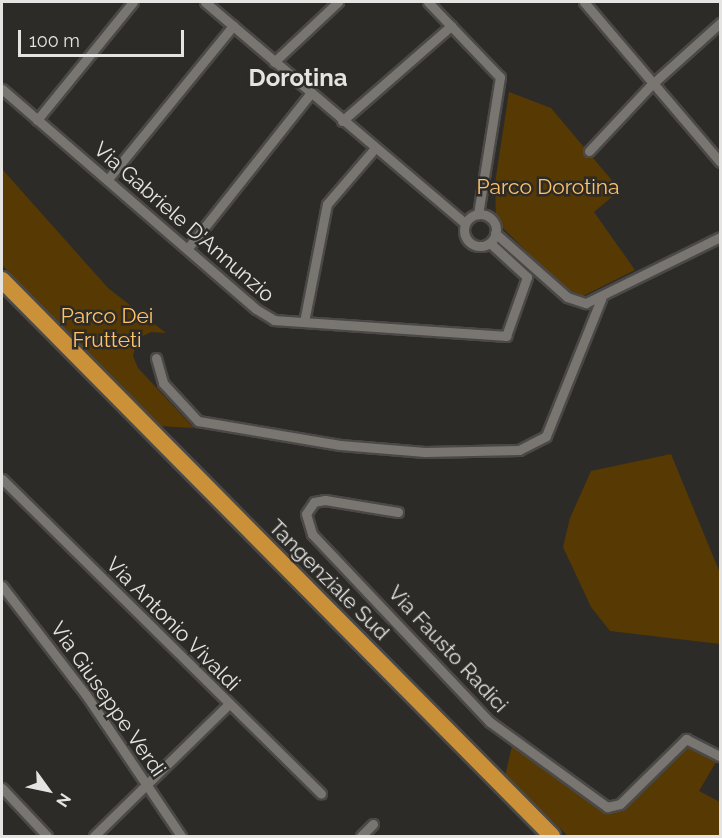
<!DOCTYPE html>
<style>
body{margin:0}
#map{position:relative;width:722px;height:838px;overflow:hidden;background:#2d2b27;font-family:Raleway,sans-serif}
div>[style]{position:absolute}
.green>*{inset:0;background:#573903}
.roads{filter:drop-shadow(2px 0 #4b4947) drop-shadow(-2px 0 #4b4947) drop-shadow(0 2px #4b4947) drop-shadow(0 -2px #4b4947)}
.street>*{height:9px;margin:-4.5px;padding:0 4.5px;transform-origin:4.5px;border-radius:4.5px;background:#797672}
.street>.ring{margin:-4.5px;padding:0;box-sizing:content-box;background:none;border:9px solid #797672;border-radius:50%}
.highway>*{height:16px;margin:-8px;padding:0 8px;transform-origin:8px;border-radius:8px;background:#cb9139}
span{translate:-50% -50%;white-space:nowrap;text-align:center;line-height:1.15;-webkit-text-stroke:5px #2d2b27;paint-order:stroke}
.park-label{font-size:21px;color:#fec26b}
.street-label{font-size:21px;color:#e6e4e2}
.quarter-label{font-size:24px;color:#e6e4e2;font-weight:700}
.frame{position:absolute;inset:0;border:3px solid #e6e4e2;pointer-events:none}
.north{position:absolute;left:18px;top:760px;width:60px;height:60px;-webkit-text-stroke:4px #2d2b27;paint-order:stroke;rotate:123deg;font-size:16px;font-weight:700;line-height:24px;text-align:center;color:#e6e4e2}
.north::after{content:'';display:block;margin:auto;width:21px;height:27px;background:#e6e4e2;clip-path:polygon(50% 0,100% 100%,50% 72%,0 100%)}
.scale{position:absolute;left:18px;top:30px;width:166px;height:27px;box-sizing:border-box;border:3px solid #e6e4e2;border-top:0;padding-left:8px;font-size:18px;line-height:21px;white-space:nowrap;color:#e6e4e2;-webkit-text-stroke:4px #2d2b27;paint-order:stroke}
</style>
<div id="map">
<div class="green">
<div style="clip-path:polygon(509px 92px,551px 108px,620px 190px,594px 212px,635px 270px,583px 296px,570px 291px,537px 262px,496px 221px,495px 183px)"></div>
<div style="clip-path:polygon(2px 169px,108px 288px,166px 333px,151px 332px,137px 339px,133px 356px,138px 368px,194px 428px,158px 426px,2px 265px)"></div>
<div style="clip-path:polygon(671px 454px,720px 573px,720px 644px,610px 631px,591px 607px,563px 547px,570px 518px,591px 471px)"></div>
<div style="clip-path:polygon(512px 746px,592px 804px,615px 812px,630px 804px,687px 747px,716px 762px,699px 791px,720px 802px,720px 836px,568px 836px,505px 776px)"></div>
</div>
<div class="roads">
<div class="street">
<div style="left:205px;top:2px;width:341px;rotate:40.4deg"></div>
<div style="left:428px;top:2px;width:104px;rotate:46.2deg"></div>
<div style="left:500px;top:77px;width:139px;rotate:99.1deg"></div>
<div style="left:584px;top:2px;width:210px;rotate:49.6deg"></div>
<div style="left:274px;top:62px;width:88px;rotate:-43.2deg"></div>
<div style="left:2px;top:89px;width:336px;rotate:40.9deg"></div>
<div style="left:256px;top:309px;width:21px;rotate:31deg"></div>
<div style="left:274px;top:320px;width:233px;rotate:3.9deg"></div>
<div style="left:506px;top:336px;width:63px;rotate:-70.4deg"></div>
<div style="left:527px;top:277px;width:50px;rotate:-137.4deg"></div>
<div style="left:37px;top:120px;width:152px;rotate:-50.9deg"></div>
<div style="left:342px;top:121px;width:145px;rotate:-41.1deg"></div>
<div style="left:589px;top:151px;width:88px;rotate:-46.8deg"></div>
<div style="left:649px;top:87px;width:96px;rotate:-42deg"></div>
<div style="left:108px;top:179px;width:198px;rotate:-50.8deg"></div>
<div class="ring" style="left:464px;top:214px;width:23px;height:23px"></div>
<div style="left:495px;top:233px;width:96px;rotate:41.6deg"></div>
<div style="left:567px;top:297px;width:20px;rotate:18deg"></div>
<div style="left:586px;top:303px;width:149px;rotate:-26.2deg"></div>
<div style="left:188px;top:248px;width:196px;rotate:-51.6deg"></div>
<div style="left:304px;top:322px;width:120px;rotate:-79deg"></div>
<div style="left:327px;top:204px;width:74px;rotate:-49.4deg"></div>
<div style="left:156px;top:358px;width:26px;rotate:74deg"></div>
<div style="left:163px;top:383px;width:52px;rotate:47.4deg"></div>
<div style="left:198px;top:421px;width:144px;rotate:9.6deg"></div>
<div style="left:340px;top:445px;width:85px;rotate:4.7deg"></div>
<div style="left:425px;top:452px;width:94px;rotate:-1.2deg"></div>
<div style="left:519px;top:450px;width:30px;rotate:-27deg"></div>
<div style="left:546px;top:436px;width:148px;rotate:-68.1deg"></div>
<div style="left:2px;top:479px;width:448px;rotate:44.6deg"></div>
<div style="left:398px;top:512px;width:74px;rotate:-170.7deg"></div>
<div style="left:325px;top:500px;width:11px;rotate:170deg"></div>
<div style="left:314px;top:502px;width:14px;rotate:124deg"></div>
<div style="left:306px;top:514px;width:21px;rotate:73deg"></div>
<div style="left:312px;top:534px;width:259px;rotate:46.6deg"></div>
<div style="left:490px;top:722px;width:145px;rotate:36deg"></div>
<div style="left:607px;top:807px;width:13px;rotate:-13deg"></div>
<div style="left:620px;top:804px;width:93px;rotate:-44.6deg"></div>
<div style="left:686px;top:739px;width:38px;rotate:27deg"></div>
<div style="left:2px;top:586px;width:138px;rotate:52.4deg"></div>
<div style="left:86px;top:695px;width:170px;rotate:56deg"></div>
<div style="left:2px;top:788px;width:66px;rotate:46.8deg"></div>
<div style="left:94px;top:836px;width:189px;rotate:-44.4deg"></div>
<div style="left:361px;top:836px;width:17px;rotate:-45deg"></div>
</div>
<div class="highway">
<div style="left:2px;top:280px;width:782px;rotate:45.31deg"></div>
</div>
</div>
<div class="park-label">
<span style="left:548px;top:187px">Parco Dorotina</span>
<span style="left:107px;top:328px">Parco Dei<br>Frutteti</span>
</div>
<div class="street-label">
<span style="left:184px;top:222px;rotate:41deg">Via Gabriele D'Annunzio</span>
<span style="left:329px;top:580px;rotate:45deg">Tangenziale Sud</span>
<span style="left:173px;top:624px;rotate:45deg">Via Antonio Vivaldi</span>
<span style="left:448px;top:649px;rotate:47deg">Via Fausto Radici</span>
<span style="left:108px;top:699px;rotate:55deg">Via Giuseppe Verdi</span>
</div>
<div class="quarter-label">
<span style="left:298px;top:78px">Dorotina</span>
</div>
<div class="frame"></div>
<div class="north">N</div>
<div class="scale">100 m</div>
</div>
